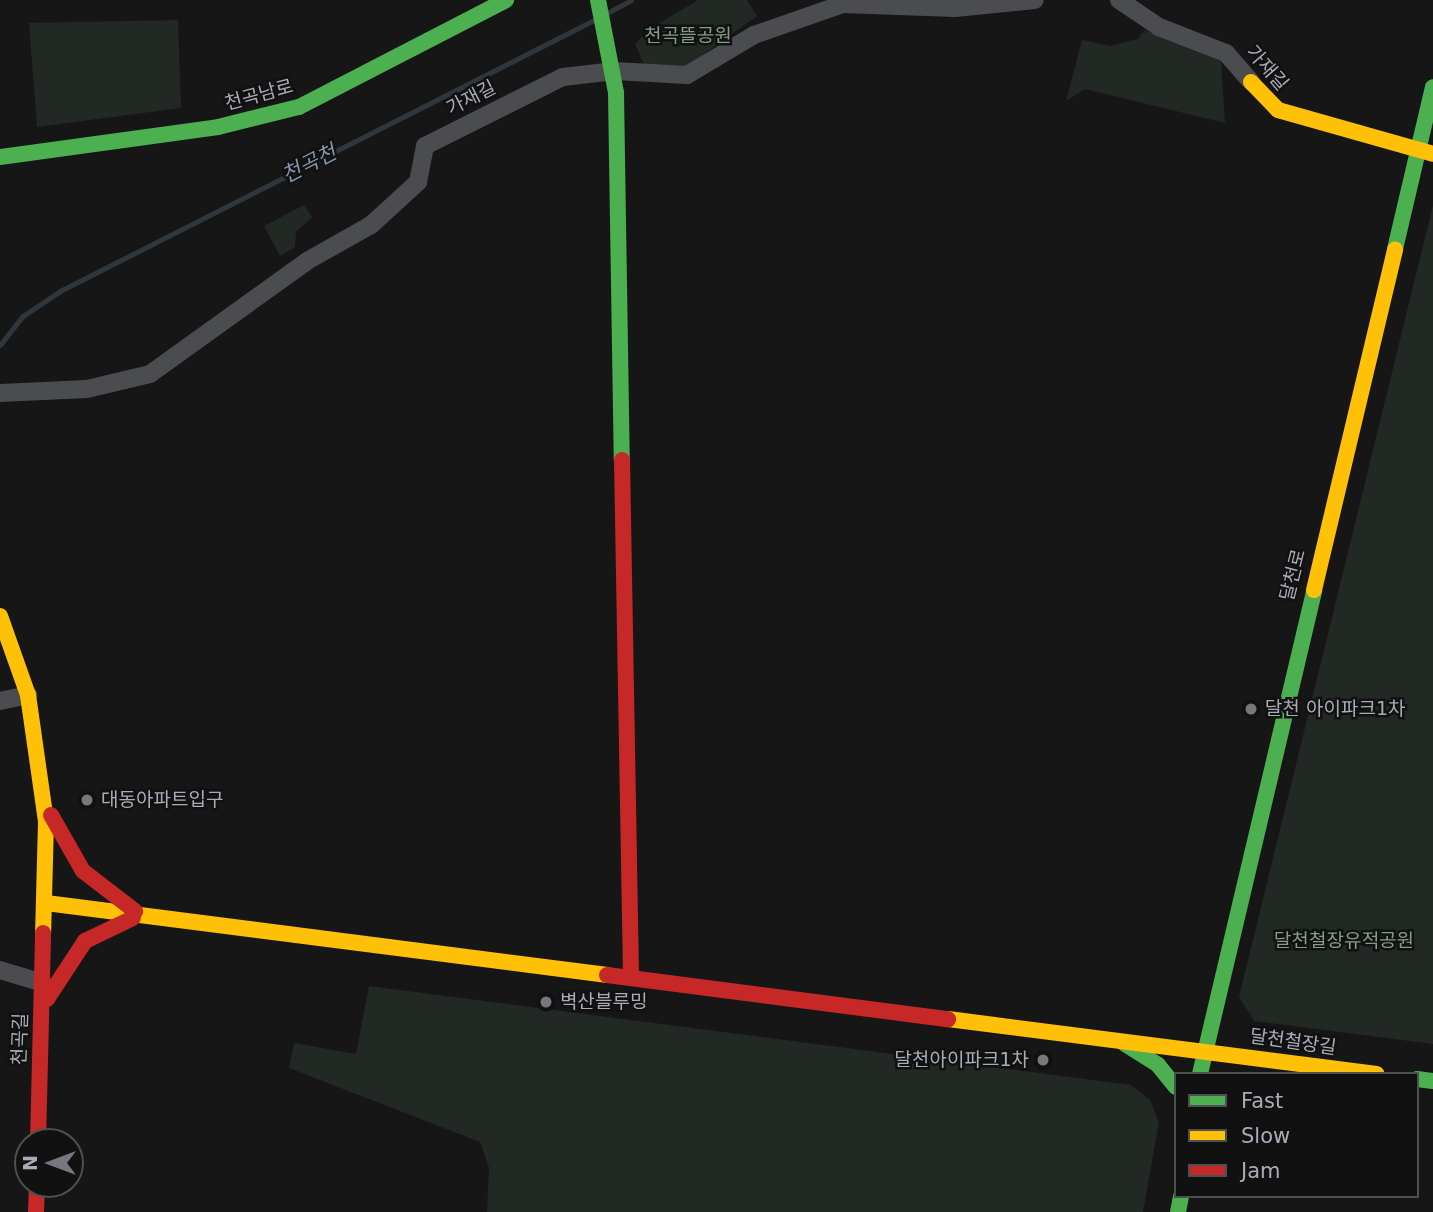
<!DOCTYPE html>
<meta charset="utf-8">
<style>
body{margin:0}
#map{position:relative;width:1433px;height:1212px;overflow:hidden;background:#161617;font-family:"DejaVu Sans","Noto Sans KR",sans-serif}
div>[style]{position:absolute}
.green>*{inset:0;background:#222823}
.stream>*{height:5px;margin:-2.5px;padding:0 2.5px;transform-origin:2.5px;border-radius:2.5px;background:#2f363c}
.street>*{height:18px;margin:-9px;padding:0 9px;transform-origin:9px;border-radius:9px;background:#4b4c4f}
.fast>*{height:16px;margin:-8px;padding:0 8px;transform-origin:8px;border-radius:8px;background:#4caf50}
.slow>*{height:16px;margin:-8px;padding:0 8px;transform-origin:8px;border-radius:8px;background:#ffc107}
.jam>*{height:16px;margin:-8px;padding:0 8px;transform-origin:8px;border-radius:8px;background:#c62828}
.dots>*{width:19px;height:19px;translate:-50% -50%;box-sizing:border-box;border:4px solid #111112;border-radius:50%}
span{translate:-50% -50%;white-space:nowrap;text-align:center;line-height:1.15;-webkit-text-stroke:5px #111112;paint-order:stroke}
.park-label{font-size:19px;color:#829e87}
.street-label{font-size:19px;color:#a9acb6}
.poi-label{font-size:19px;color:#a9acb6}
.left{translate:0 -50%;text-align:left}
.right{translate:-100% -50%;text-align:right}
.water-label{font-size:21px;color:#8496ac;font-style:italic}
.legend{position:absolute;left:1174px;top:1072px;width:245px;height:126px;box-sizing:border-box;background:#111112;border:2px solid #4e4f54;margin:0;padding:9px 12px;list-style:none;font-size:21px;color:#a9acb6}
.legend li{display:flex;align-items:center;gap:14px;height:35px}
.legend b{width:35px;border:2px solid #4e4f54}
.north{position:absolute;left:14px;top:1128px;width:70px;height:70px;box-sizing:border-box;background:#111112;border:2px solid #4e4f54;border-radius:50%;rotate:270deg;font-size:19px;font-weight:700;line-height:28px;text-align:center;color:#a9acb6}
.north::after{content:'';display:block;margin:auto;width:24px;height:32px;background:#76787e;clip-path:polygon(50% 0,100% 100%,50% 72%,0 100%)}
</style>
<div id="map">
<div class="green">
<div style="clip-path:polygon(698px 0,747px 0,757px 16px,680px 71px,647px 72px,635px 44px,649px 29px)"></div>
<div style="clip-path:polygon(178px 20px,181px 108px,37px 127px,29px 23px)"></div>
<div style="clip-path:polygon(1145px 30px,1221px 61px,1225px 123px,1085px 89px,1066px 101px,1082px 40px,1110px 46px,1138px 39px)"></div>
<div style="clip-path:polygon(304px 205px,312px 217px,296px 232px,295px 247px,280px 256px,264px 226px)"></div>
<div style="clip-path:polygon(1433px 205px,1433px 1044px,1254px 1021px,1239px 997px)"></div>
<div style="clip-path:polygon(369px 986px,1131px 1085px,1150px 1100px,1159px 1122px,1143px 1212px,487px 1212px,489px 1168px,480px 1142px,289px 1068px,294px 1043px,356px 1054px)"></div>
</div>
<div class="stream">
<div style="left:607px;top:13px;width:27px;rotate:-28deg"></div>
<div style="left:0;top:345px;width:37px;rotate:-52deg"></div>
<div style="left:23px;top:316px;width:45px;rotate:-34deg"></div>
<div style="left:60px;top:291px;width:601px;rotate:-26.91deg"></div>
</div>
<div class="street">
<div style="left:1119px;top:0;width:48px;rotate:34deg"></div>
<div style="left:1159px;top:27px;width:72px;rotate:21.2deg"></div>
<div style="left:1226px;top:53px;width:38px;rotate:49deg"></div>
<div style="left:0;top:393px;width:87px;rotate:-2.6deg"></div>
<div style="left:87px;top:389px;width:65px;rotate:-13.4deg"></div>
<div style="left:150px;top:374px;width:193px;rotate:-35.7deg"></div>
<div style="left:307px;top:261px;width:73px;rotate:-29.4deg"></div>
<div style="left:371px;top:225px;width:64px;rotate:-42.5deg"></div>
<div style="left:418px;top:182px;width:37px;rotate:-79deg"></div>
<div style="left:425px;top:146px;width:154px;rotate:-26.6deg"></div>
<div style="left:563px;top:77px;width:52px;rotate:-6.6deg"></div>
<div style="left:615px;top:71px;width:72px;rotate:3.2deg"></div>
<div style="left:687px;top:75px;width:78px;rotate:-30.8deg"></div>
<div style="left:754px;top:35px;width:94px;rotate:-19.2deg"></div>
<div style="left:843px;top:4px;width:112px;rotate:2deg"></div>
<div style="left:955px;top:8px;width:80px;rotate:-5.7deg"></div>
<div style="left:0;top:701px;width:29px;rotate:-12deg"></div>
<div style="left:0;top:970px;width:45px;rotate:16.8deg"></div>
</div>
<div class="fast">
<div style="left:598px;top:0;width:95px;rotate:79deg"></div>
<div style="left:616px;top:93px;width:367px;rotate:89.1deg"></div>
<div style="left:0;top:157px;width:220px;rotate:-7.8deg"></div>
<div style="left:218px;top:127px;width:83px;rotate:-13.9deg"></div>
<div style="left:299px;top:107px;width:233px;rotate:-27.3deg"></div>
<div style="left:1395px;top:249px;width:166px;rotate:-76.8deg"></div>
<div style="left:1125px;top:1044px;width:39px;rotate:32deg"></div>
<div style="left:1158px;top:1065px;width:28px;rotate:51deg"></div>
<div style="left:1200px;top:1074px;width:497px;rotate:-76.7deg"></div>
<div style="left:1417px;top:1079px;width:16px;rotate:7deg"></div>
<div style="left:1178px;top:1212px;width:16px;rotate:-79deg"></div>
</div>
<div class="slow">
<div style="left:1251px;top:82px;width:39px;rotate:46deg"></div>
<div style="left:1278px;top:110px;width:161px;rotate:15.8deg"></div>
<div style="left:1314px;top:590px;width:350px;rotate:-76.6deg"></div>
<div style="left:0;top:616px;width:84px;rotate:70.5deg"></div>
<div style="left:28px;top:695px;width:128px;rotate:81.9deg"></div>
<div style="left:46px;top:822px;width:111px;rotate:91.5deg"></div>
<div style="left:46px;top:903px;width:566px;rotate:7.31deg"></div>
<div style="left:948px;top:1019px;width:432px;rotate:7.3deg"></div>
</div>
<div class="jam">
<div style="left:622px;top:460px;width:516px;rotate:89deg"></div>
<div style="left:51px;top:815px;width:64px;rotate:60.3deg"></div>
<div style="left:83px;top:871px;width:66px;rotate:37.6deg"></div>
<div style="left:607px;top:975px;width:344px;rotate:7.4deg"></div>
<div style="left:47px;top:999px;width:69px;rotate:-56.8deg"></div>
<div style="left:85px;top:941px;width:53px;rotate:-25.6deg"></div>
<div style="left:38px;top:1142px;width:209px;rotate:-88.6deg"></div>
<div style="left:36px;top:1212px;width:28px;rotate:-88deg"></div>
</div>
<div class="dots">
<div style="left:1251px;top:709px;background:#76787e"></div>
<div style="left:87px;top:800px;background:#76787e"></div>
<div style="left:546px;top:1002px;background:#76787e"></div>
<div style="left:1043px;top:1060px;background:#76787e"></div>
</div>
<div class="park-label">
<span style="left:688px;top:36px">천곡뜰공원</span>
<span style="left:1344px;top:941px">달천철장유적공원</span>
</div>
<div class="street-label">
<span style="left:1267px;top:68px;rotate:49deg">가재길</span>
<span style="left:259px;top:95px;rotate:-15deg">천곡남로</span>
<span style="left:471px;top:98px;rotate:-27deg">가재길</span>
<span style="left:1293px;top:575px;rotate:-76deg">달천로</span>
<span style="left:20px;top:1039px;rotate:-88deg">천곡길</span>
<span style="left:1293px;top:1042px;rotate:8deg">달천철장길</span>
</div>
<div class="poi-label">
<span class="left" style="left:1265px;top:709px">달천 아이파크1차</span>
<span class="left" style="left:101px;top:800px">대동아파트입구</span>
<span class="left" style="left:560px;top:1002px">벽산블루밍</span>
<span class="right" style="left:1029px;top:1060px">달천아이파크1차</span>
</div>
<div class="water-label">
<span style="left:309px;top:164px;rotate:-27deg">천곡천</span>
</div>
<ul class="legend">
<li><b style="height:9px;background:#4caf50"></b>Fast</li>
<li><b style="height:9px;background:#ffc107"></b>Slow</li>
<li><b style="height:9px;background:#c62828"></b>Jam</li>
</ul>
<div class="north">N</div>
</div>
